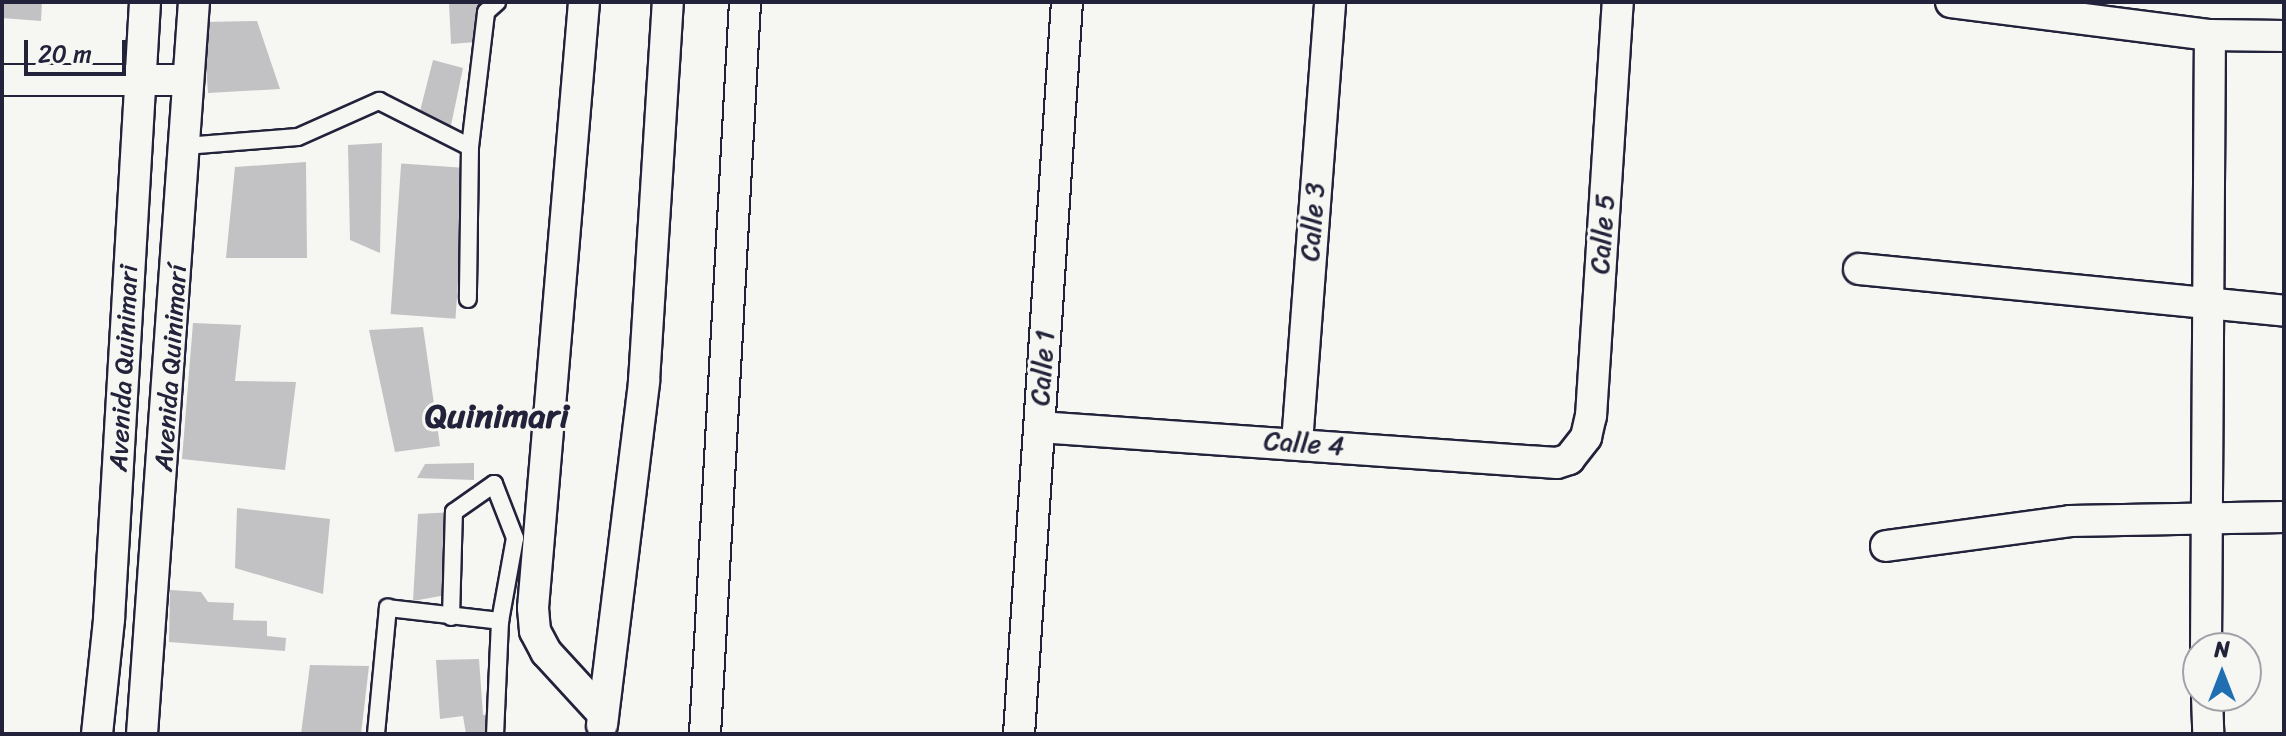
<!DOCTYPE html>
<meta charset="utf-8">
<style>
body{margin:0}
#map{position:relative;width:2286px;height:736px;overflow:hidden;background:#f6f6f2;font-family:Sriracha,sans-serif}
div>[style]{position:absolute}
.building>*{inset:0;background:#c2c2c4;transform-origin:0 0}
.roads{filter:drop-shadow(2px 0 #22223b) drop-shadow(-2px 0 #22223b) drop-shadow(0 2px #22223b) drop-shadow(0 -2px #22223b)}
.service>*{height:16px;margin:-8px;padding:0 8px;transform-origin:8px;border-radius:8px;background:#f6f6f2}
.minor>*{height:30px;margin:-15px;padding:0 15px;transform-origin:15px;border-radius:15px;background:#f6f6f2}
span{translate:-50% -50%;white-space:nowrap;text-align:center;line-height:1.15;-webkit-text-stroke:6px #f6f6f2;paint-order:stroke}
.street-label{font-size:26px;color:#22223b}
.district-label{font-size:34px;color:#22223b;font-weight:700}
.frame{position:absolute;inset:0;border:4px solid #22223b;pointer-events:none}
.north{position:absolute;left:2182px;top:632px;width:80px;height:80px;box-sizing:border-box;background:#f6f6f2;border:2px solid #a1a1a9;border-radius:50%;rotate:0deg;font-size:22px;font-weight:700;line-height:32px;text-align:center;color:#22223b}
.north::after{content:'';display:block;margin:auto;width:28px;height:36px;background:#1f6fb2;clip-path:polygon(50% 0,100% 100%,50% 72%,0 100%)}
.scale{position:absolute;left:24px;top:40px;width:102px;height:36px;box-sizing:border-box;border:4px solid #22223b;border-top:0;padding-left:10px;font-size:24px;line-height:28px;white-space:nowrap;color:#22223b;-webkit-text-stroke:6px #f6f6f2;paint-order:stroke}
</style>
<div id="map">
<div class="building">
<div style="clip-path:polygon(2px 2px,42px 2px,41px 21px,2px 18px)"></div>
<div style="clip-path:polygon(462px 2px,490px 2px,488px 41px,451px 44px,449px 3px)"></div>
<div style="clip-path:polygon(257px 21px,280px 89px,208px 93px,203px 22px)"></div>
<div style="clip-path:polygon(433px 60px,463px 68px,450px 130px,419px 115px)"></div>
<div style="clip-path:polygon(382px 143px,380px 253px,350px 240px,348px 145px)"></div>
<div style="clip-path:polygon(306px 162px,307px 258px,226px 258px,235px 167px)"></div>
<div style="left:466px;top:168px;width:151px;height:65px;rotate:94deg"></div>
<div style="clip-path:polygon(193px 323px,241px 325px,235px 381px,296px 382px,285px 470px,182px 459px)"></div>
<div style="clip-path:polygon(423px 327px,440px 446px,395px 452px,369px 330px)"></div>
<div style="clip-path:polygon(474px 463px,474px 480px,417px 478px,425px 464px)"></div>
<div style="clip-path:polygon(237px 508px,330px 519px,323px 594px,235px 568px)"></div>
<div style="clip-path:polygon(454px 512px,446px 595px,413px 601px,418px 514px)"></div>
<div style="clip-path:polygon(170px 590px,201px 592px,208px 602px,234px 603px,233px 620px,267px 621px,267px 636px,286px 638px,285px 651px,169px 642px)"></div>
<div style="clip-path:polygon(479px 659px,483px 715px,491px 715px,491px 734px,466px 734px,463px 716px,440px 719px,436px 660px)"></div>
<div style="clip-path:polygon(310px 665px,369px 666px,361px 734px,301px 734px)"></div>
</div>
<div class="roads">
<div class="service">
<div style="left:185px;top:146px;width:113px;rotate:-4.6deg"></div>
<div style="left:298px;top:137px;width:89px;rotate:-24deg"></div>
<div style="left:379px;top:101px;width:102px;rotate:26.8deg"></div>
<div style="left:470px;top:147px;width:152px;rotate:90.8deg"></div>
<div style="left:470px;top:147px;width:136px;rotate:-83.2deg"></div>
<div style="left:486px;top:12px;width:15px;rotate:-42deg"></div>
<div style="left:451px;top:617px;width:105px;rotate:-88.4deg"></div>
<div style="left:454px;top:512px;width:49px;rotate:-35deg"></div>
<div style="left:494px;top:484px;width:58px;rotate:68.7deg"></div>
<div style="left:515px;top:538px;width:84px;rotate:100.2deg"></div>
<div style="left:376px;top:734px;width:127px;rotate:-84.6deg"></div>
<div style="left:388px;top:608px;width:113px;rotate:6.6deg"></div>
<div style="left:500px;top:621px;width:113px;rotate:92.5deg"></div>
</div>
<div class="minor">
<div style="left:584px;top:2px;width:608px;rotate:94.81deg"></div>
<div style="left:533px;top:608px;width:23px;rotate:85deg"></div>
<div style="left:535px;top:631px;width:24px;rotate:62deg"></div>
<div style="left:546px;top:652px;width:84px;rotate:47.4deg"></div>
<div style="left:1951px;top:2px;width:261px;rotate:7.3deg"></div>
<div style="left:2210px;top:35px;width:74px;rotate:0.8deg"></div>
<div style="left:2px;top:80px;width:186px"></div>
<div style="left:1859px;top:269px;width:427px;rotate:5.6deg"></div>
<div style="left:1039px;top:427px;width:519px;rotate:3.98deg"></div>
<div style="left:1557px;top:463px;width:13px;rotate:-18deg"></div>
<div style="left:1569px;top:459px;width:28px;rotate:-52deg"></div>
<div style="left:1586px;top:437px;width:22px;rotate:-77deg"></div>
<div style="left:1591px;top:416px;width:415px;rotate:-86.3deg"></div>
<div style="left:1297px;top:443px;width:442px;rotate:-85.7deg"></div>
<div style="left:1886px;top:546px;width:186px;rotate:-7.7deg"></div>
<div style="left:2070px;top:521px;width:214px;rotate:-1.1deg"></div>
<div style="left:2206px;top:648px;width:613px;rotate:-89.63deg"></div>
<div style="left:2207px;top:696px;width:38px;rotate:88deg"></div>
<div style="left:602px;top:725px;width:347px;rotate:-83deg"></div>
<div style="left:644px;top:381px;width:380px;rotate:-86.4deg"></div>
<div style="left:97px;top:734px;width:116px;rotate:-84deg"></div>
<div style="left:109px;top:619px;width:618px;rotate:-86.66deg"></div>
<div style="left:142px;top:734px;width:734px;rotate:-85.94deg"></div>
<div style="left:705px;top:734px;width:733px;rotate:-86.87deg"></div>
<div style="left:1019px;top:734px;width:734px;rotate:-86.25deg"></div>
</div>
</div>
<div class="street-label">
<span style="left:1313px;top:222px;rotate:-86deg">Calle 3</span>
<span style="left:1603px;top:234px;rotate:-86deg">Calle 5</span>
<span style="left:124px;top:368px;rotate:-87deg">Avenida Quinimari</span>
<span style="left:171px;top:368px;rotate:-86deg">Avenida Quinimarí</span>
<span style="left:1043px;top:368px;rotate:-86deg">Calle 1</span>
<span style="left:1304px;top:444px;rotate:4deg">Calle 4</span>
</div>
<div class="district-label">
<span style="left:497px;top:417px">Quinimari</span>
</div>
<div class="frame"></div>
<div class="north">N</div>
<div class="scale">20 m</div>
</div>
